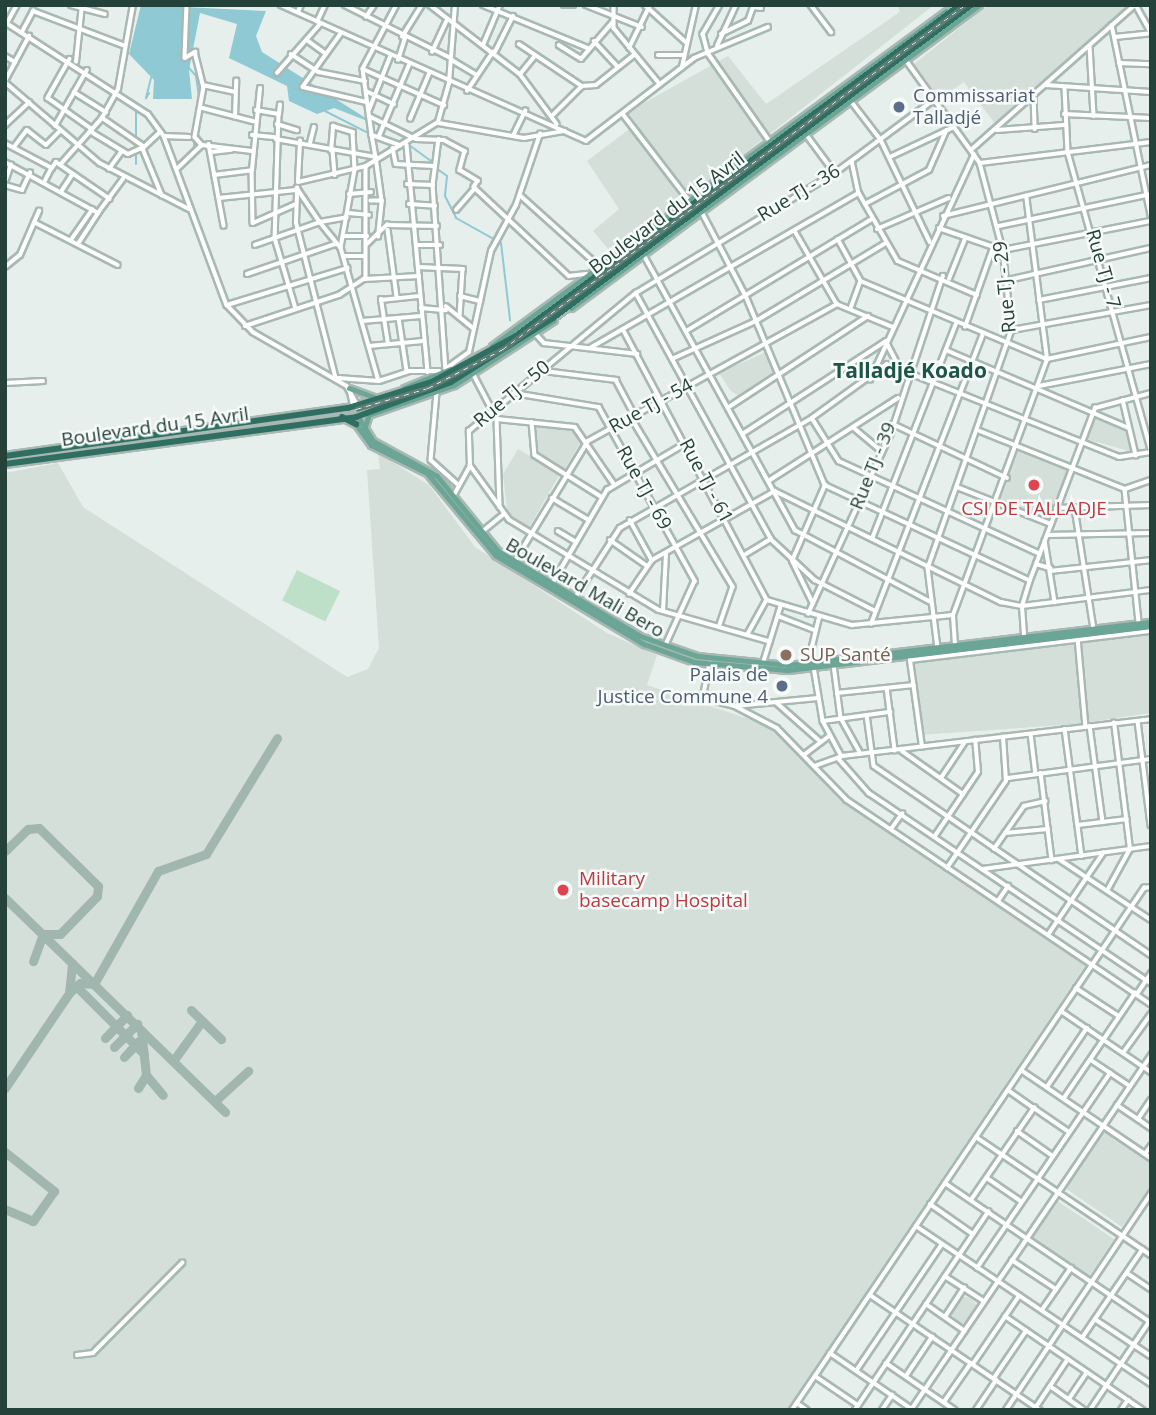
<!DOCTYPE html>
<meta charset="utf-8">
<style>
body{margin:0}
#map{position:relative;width:1156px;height:1415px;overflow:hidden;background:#e6efeb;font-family:"Open Sans",sans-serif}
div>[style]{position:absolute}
.built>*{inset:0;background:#d4dfda;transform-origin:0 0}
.round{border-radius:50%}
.green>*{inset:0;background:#bfe0c8;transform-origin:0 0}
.water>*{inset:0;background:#8ec9d4}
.stream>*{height:2px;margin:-1px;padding:0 1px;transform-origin:1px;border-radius:1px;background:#8ec9d4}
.taxiway>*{height:9px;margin:-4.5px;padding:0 4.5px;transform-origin:4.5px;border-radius:4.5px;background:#a2b6b0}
.roads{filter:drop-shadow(2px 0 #a8b8b2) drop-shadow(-2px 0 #a8b8b2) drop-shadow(0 2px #a8b8b2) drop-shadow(0 -2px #a8b8b2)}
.minor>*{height:3.5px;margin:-1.75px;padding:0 1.75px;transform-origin:1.75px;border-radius:1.75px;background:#fff}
.major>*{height:5px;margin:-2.5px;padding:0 2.5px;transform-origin:2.5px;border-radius:2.5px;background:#6aa596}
.highway>*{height:6px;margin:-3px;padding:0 3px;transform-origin:3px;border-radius:3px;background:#2f6f62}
.rail>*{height:4.5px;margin-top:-2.25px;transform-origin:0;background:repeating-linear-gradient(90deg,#f7fbf9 0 5px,#5f7d75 0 10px);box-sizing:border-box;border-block:2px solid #5f7d75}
.dots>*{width:19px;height:19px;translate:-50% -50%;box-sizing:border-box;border:4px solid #f7fbf9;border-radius:50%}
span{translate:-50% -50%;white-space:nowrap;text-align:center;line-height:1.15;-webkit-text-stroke:5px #f7fbf9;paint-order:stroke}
.service-label{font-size:19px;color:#4e5e75}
.left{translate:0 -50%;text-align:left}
.right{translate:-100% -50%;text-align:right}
.street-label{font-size:19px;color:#24423a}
.health-label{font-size:19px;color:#be3a42}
.education-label{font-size:19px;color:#785e54}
.neighbourhood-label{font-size:21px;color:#1f5548;font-weight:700}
.frame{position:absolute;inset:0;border:7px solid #24423a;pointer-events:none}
</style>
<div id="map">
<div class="built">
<div style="clip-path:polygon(897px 5px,934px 5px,614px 256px,593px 231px,619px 209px,587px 161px,636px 124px,628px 112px,728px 56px,766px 104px,900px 12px)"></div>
<div style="clip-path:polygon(988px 5px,1131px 5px,996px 125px,964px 82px,940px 99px,914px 64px)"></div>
<div style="clip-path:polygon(766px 352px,775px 373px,738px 396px,730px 390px,719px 373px)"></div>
<div style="clip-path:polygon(1092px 415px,1126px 429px,1132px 452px,1083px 438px)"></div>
<div style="clip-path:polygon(535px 424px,574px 427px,582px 440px,564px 470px,535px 453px)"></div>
<div style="clip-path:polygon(518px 449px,560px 474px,528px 529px,508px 518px,503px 474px)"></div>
<div style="left:1019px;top:449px;width:53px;height:58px;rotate:20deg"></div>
<div style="clip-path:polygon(378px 453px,429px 485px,475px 547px,607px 633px,657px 655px,647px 685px,776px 728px,842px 797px,1087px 963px,786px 1410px,5px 1410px,5px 473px,58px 463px,83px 507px,347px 677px,368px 669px,379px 648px,367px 470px,380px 469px)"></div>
<div style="clip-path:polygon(1151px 634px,1151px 713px,1089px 722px,1080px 641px)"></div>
<div style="left:1075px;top:643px;width:81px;height:162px;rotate:86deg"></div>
<div style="clip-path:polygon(1105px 1129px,1151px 1161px,1151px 1187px,1122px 1227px,1065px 1188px)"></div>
<div style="left:1056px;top:1200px;width:70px;height:45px;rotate:34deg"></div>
<div class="round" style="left:951px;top:1297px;width:26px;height:26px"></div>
</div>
<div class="green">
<div style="left:297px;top:570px;width:48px;height:34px;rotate:26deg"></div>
</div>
<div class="water">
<div style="clip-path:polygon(141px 5px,266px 11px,256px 36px,262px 52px,375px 124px,334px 108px,317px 114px,289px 101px,287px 86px,229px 58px,237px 24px,200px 13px,189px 70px,192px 99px,153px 99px,154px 80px,129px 54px)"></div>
</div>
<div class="stream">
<div style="left:188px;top:67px;width:12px;rotate:48deg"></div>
<div style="left:196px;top:76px;width:30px;rotate:82deg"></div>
<div style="left:149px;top:93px;width:6px;rotate:121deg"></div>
<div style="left:146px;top:98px;width:21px;rotate:-76deg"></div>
<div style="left:325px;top:111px;width:51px;rotate:27.1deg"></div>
<div style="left:392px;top:140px;width:11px;rotate:15deg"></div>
<div style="left:409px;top:145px;width:31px;rotate:36deg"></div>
<div style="left:194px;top:146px;width:7px;rotate:-90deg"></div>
<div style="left:136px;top:164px;width:56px;rotate:-90deg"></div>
<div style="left:436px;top:168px;width:14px;rotate:36deg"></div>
<div style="left:447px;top:176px;width:20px;rotate:96deg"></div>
<div style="left:445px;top:196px;width:25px;rotate:63deg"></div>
<div style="left:456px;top:218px;width:51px;rotate:29.1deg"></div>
<div style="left:501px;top:243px;width:78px;rotate:83.3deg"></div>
</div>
<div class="taxiway">
<div style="left:5px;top:851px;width:32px;rotate:-44deg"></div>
<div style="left:28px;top:829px;width:11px;rotate:-5deg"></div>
<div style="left:39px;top:828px;width:83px;rotate:44.5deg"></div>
<div style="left:98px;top:886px;width:10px;rotate:96deg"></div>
<div style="left:97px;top:896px;width:53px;rotate:134.2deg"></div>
<div style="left:60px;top:934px;width:17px;rotate:180deg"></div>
<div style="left:43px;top:934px;width:29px;rotate:110deg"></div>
<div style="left:5px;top:898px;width:307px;rotate:44.2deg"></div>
<div style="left:76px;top:986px;width:96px;rotate:45deg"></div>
<div style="left:69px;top:993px;width:15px;rotate:-42deg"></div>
<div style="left:80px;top:983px;width:14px;rotate:4deg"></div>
<div style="left:94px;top:984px;width:130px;rotate:-60.5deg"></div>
<div style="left:158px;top:871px;width:51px;rotate:-19.5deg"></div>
<div style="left:206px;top:854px;width:136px;rotate:-58.5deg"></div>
<div style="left:191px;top:1010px;width:42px;rotate:44deg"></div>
<div style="left:105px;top:1038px;width:32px;rotate:-46deg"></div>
<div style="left:114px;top:1047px;width:33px;rotate:-45deg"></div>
<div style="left:124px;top:1057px;width:22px;rotate:-47deg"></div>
<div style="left:173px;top:1061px;width:49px;rotate:-54.1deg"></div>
<div style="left:146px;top:1075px;width:26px;rotate:50deg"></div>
<div style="left:5px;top:1088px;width:115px;rotate:-56deg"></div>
<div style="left:69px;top:993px;width:30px;rotate:-84deg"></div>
<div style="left:138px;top:1088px;width:15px;rotate:-58deg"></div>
<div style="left:146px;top:1075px;width:45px;rotate:-96.3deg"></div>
<div style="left:215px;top:1101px;width:45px;rotate:-42.3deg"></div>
<div style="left:5px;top:1152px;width:63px;rotate:38.5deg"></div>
<div style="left:54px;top:1191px;width:37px;rotate:125deg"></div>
<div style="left:33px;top:1221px;width:30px;rotate:-157deg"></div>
</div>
<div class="roads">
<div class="minor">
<div style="left:71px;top:5px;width:35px;rotate:15deg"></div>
<div style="left:187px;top:5px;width:53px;rotate:92.2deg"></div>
<div style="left:185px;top:58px;width:12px;rotate:-31deg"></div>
<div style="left:195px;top:52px;width:36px;rotate:76deg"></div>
<div style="left:204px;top:87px;width:51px;rotate:100.2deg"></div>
<div style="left:195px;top:137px;width:11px;rotate:49deg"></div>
<div style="left:281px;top:5px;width:334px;rotate:24deg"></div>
<div style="left:586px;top:141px;width:136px;rotate:-37.5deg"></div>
<div style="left:694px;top:58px;width:80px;rotate:-22.7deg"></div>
<div style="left:345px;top:5px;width:119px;rotate:26.6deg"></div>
<div style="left:397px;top:5px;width:72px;rotate:118deg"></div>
<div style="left:363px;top:69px;width:67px;rotate:82.2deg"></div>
<div style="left:372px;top:135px;width:30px;rotate:20deg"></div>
<div style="left:430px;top:5px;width:113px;rotate:37.5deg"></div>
<div style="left:520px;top:74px;width:62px;rotate:53.5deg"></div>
<div style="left:483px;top:5px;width:113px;rotate:22.3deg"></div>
<div style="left:564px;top:5px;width:9px"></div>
<div style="left:586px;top:5px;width:60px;rotate:21.4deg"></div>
<div style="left:614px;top:5px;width:23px;rotate:90deg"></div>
<div style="left:614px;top:28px;width:72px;rotate:50.6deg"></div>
<div style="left:645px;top:5px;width:55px;rotate:42.1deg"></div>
<div style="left:720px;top:5px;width:34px;rotate:120deg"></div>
<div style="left:703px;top:34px;width:20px;rotate:75deg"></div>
<div style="left:708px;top:53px;width:106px;rotate:55deg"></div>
<div style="left:811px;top:5px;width:34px;rotate:53deg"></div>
<div style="left:1136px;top:5px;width:31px;rotate:61deg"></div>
<div style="left:298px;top:12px;width:8px;rotate:-67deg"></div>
<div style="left:366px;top:17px;width:14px;rotate:-56deg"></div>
<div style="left:5px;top:22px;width:170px;rotate:32.8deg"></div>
<div style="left:148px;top:114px;width:27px;rotate:54deg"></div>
<div style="left:164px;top:136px;width:180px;rotate:69.6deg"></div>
<div style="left:227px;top:305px;width:37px;rotate:46deg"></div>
<div style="left:253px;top:332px;width:108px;rotate:29.9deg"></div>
<div style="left:347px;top:386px;width:18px;rotate:61deg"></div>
<div style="left:317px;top:22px;width:19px;rotate:-65deg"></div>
<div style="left:7px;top:23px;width:21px;rotate:-61deg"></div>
<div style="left:1112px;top:25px;width:194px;rotate:78.4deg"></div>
<div style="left:22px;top:32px;width:24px;rotate:-62deg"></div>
<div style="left:33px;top:11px;width:96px;rotate:20.7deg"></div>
<div style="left:341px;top:34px;width:65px;rotate:125.6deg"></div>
<div style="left:303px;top:87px;width:66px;rotate:13.2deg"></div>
<div style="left:721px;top:34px;width:30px;rotate:-26deg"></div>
<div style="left:748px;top:21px;width:15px;rotate:-70deg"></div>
<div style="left:753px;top:7px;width:8px;rotate:7deg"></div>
<div style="left:402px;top:37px;width:38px;rotate:-58deg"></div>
<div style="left:1115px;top:37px;width:36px;rotate:-6deg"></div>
<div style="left:307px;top:40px;width:22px;rotate:36deg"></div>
<div style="left:594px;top:41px;width:35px;rotate:47deg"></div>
<div style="left:519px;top:44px;width:76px;rotate:33.7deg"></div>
<div style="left:582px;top:86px;width:14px;rotate:-4deg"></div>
<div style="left:596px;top:85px;width:48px;rotate:-38.3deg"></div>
<div style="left:483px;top:45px;width:43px;rotate:-67deg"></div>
<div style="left:559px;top:45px;width:26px;rotate:32deg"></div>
<div style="left:581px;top:59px;width:48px;rotate:-49.3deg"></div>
<div style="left:717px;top:46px;width:45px;rotate:-65.1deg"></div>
<div style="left:1090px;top:46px;width:70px;rotate:86.7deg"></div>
<div style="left:629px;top:48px;width:46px;rotate:-64deg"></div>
<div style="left:432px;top:52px;width:33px;rotate:-65deg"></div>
<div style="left:495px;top:52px;width:40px;rotate:-63.4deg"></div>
<div style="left:291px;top:54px;width:33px;rotate:33deg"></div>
<div style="left:319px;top:72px;width:47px;rotate:11.1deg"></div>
<div style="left:658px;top:55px;width:25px"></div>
<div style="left:5px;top:56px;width:12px;rotate:31deg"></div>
<div style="left:70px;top:59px;width:45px;rotate:119.4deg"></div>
<div style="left:48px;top:98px;width:54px;rotate:35.2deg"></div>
<div style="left:398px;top:60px;width:22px;rotate:-72deg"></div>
<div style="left:452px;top:60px;width:29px;rotate:31deg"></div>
<div style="left:906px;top:60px;width:127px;rotate:54.3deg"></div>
<div style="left:980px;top:163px;width:90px;rotate:75.2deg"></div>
<div style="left:1003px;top:250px;width:81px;rotate:83.6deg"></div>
<div style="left:1012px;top:330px;width:252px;rotate:109.4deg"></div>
<div style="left:928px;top:568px;width:81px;rotate:82.9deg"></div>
<div style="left:76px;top:62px;width:57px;rotate:-84deg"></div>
<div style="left:1119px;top:63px;width:32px;rotate:2deg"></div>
<div style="left:682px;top:67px;width:64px;rotate:-77.3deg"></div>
<div style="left:363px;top:69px;width:89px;rotate:24deg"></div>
<div style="left:277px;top:73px;width:65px;rotate:-48.7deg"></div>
<div style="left:521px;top:73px;width:22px;rotate:-51deg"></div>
<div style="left:5px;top:81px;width:51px;rotate:-61.9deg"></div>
<div style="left:5px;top:82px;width:125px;rotate:40.5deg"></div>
<div style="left:100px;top:163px;width:100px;rotate:27.3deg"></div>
<div style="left:203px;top:85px;width:33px;rotate:12deg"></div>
<div style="left:1046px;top:85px;width:105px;rotate:3.8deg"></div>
<div style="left:1065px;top:88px;width:64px;rotate:87.3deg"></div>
<div style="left:1068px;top:152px;width:308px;rotate:74.4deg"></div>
<div style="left:366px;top:91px;width:31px;rotate:25deg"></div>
<div style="left:467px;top:91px;width:47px;rotate:-56.3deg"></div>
<div style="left:74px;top:92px;width:38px;rotate:32deg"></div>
<div style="left:1034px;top:96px;width:33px;rotate:88deg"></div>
<div style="left:851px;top:101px;width:49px;rotate:52.4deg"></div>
<div style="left:881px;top:140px;width:113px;rotate:64.3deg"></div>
<div style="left:203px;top:108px;width:52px;rotate:14.6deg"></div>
<div style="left:256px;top:110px;width:23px;rotate:10deg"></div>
<div style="left:279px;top:114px;width:124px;rotate:91.8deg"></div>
<div style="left:275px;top:238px;width:74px;rotate:73.5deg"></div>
<div style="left:369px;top:110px;width:57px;rotate:-68.4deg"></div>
<div style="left:279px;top:114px;width:9px;rotate:-84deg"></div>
<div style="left:623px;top:114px;width:108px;rotate:52.5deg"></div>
<div style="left:1064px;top:114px;width:87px;rotate:2.6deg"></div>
<div style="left:369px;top:116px;width:52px;rotate:26.1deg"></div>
<div style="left:416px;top:139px;width:28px;rotate:2deg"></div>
<div style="left:444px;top:140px;width:24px;rotate:28deg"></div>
<div style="left:465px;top:151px;width:20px;rotate:105deg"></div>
<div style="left:460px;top:170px;width:21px;rotate:31deg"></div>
<div style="left:478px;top:181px;width:7px;rotate:124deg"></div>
<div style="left:474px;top:187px;width:130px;rotate:43.1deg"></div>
<div style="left:569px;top:276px;width:17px;rotate:-7deg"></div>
<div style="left:552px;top:116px;width:42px;rotate:-45deg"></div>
<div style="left:235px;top:117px;width:36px;rotate:-88deg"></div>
<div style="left:410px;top:119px;width:49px;rotate:-67.1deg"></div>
<div style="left:439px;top:123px;width:86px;rotate:10deg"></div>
<div style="left:524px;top:138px;width:41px;rotate:-9.9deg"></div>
<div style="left:277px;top:124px;width:21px;rotate:17deg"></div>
<div style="left:5px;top:125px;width:33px;rotate:-43deg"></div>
<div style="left:55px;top:126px;width:64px;rotate:-60.3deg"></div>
<div style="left:997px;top:130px;width:67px;rotate:-4.3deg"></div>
<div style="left:90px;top:131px;width:44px;rotate:31.2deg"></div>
<div style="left:128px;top:154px;width:17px;rotate:-24deg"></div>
<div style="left:144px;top:147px;width:51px;rotate:-145.4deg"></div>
<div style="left:161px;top:132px;width:25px;rotate:137deg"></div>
<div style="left:143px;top:149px;width:50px;rotate:67.6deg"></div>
<div style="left:806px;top:134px;width:49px;rotate:53.4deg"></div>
<div style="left:252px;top:135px;width:24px;rotate:5deg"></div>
<div style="left:372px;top:135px;width:22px;rotate:80deg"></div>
<div style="left:164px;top:136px;width:25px;rotate:2deg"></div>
<div style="left:379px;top:136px;width:77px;rotate:-67.1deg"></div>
<div style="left:513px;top:136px;width:28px;rotate:-64deg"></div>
<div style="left:276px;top:139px;width:102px;rotate:10.2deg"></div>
<div style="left:376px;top:157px;width:44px;rotate:82.2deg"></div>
<div style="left:382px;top:201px;width:11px;rotate:180deg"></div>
<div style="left:439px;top:139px;width:46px;rotate:97.4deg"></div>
<div style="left:433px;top:185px;width:184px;rotate:86deg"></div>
<div style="left:5px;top:143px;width:53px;rotate:28deg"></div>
<div style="left:52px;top:168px;width:16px;rotate:117deg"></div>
<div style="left:310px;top:143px;width:16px;rotate:-76deg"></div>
<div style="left:209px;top:144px;width:83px;rotate:79.6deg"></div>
<div style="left:407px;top:145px;width:228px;rotate:84.7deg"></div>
<div style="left:14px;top:147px;width:21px;rotate:-53deg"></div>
<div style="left:27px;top:130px;width:24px;rotate:38deg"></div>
<div style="left:46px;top:145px;width:20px;rotate:-45deg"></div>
<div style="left:393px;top:148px;width:16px;rotate:79deg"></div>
<div style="left:396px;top:164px;width:37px;rotate:3deg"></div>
<div style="left:971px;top:150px;width:219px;rotate:-41.5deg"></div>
<div style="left:331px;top:151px;width:25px;rotate:-85deg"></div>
<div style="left:333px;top:126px;width:21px;rotate:17deg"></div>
<div style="left:353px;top:132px;width:38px;rotate:87deg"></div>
<div style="left:355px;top:170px;width:79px;rotate:100.2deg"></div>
<div style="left:341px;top:248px;width:138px;rotate:74.1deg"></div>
<div style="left:333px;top:151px;width:24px;rotate:85deg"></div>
<div style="left:211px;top:152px;width:20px;rotate:-6deg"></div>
<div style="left:890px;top:157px;width:71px;rotate:-25.1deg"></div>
<div style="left:852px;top:161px;width:33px;rotate:78deg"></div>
<div style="left:859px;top:193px;width:78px;rotate:60.2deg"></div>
<div style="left:898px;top:261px;width:86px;rotate:23.3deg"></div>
<div style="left:5px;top:162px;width:106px;rotate:28.7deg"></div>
<div style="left:98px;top:213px;width:42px;rotate:-53.7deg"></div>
<div style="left:980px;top:163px;width:172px;rotate:-7deg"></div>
<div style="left:60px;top:165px;width:63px;rotate:-48.2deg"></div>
<div style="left:102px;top:118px;width:33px;rotate:-61deg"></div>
<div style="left:118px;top:89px;width:85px;rotate:-79.9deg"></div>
<div style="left:366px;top:166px;width:113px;rotate:90deg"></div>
<div style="left:52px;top:168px;width:7px;rotate:-56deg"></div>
<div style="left:56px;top:162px;width:65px;rotate:34.4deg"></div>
<div style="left:178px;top:168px;width:33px;rotate:-44deg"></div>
<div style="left:202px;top:145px;width:50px;rotate:6.8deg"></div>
<div style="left:109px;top:169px;width:22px;rotate:-54deg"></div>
<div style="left:252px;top:170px;width:82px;rotate:-84.4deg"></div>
<div style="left:214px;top:175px;width:38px;rotate:-7deg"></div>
<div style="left:252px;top:170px;width:53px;rotate:88.9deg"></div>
<div style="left:253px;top:223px;width:45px;rotate:-23.7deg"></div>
<div style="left:298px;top:181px;width:40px;rotate:-87.1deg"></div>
<div style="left:5px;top:182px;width:18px;rotate:-71deg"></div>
<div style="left:298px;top:182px;width:70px;rotate:-13.2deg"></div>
<div style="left:366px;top:166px;width:84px;rotate:-31.4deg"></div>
<div style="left:438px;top:122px;width:41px;rotate:-74.2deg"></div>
<div style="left:449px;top:83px;width:78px;rotate:-85.6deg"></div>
<div style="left:407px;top:184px;width:26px;rotate:2deg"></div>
<div style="left:5px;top:185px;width:18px;rotate:16deg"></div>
<div style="left:22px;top:190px;width:19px;rotate:-65deg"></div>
<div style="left:61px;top:192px;width:20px;rotate:-57deg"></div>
<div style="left:349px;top:194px;width:22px;rotate:-5deg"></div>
<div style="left:520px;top:195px;width:108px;rotate:42deg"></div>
<div style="left:219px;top:198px;width:77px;rotate:-5.9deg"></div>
<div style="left:409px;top:204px;width:26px;rotate:4deg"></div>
<div style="left:865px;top:204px;width:72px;rotate:-28deg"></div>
<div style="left:929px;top:170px;width:43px;rotate:-66.4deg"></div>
<div style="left:456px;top:210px;width:29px;rotate:-49deg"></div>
<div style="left:702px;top:212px;width:95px;rotate:62.4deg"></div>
<div style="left:746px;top:296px;width:205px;rotate:67.3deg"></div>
<div style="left:348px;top:213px;width:21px;rotate:5deg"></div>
<div style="left:943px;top:216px;width:214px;rotate:-13.8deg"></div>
<div style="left:34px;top:222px;width:94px;rotate:27.1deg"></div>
<div style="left:999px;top:226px;width:155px;rotate:-11.9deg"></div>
<div style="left:939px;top:228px;width:68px;rotate:19deg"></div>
<div style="left:1003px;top:250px;width:151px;rotate:-11.1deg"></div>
<div style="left:877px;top:229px;width:78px;rotate:-23.3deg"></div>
<div style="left:388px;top:230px;width:68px;rotate:82.3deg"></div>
<div style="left:795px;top:231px;width:84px;rotate:60.1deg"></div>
<div style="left:837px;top:304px;width:61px;rotate:22.3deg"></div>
<div style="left:345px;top:236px;width:22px"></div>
<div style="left:378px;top:237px;width:36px;rotate:-84deg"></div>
<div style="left:838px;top:239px;width:48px;rotate:61.3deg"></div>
<div style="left:861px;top:281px;width:30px;rotate:110deg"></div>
<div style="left:71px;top:240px;width:37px;rotate:-55deg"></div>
<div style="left:78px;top:244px;width:37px;rotate:-57deg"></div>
<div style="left:367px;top:244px;width:28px;rotate:-44deg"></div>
<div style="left:387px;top:225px;width:50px;rotate:1.1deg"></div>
<div style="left:255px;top:245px;width:69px;rotate:-19.5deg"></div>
<div style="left:320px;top:222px;width:33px;rotate:51deg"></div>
<div style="left:416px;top:245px;width:24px"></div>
<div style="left:644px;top:255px;width:314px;rotate:61.2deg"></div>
<div style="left:795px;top:530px;width:154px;rotate:27.9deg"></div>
<div style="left:343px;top:256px;width:22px"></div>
<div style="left:5px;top:267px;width:19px;rotate:-39deg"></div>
<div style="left:20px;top:255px;width:48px;rotate:-66.6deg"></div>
<div style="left:418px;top:267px;width:45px;rotate:2.5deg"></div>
<div style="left:463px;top:269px;width:48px;rotate:93.6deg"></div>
<div style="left:247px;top:274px;width:93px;rotate:-18.8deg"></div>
<div style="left:949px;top:279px;width:43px;rotate:-68.2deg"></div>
<div style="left:1008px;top:280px;width:147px;rotate:-12.6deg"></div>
<div style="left:861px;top:281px;width:202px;rotate:22.8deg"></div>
<div style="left:636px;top:293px;width:281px;rotate:61.2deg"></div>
<div style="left:771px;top:539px;width:60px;rotate:43deg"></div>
<div style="left:815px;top:580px;width:66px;rotate:27deg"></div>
<div style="left:460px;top:296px;width:21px;rotate:14deg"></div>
<div style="left:1039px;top:300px;width:114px;rotate:-11.1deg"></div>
<div style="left:227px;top:305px;width:126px;rotate:-17.1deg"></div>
<div style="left:446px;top:306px;width:36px;rotate:39deg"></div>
<div style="left:421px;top:308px;width:25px;rotate:5deg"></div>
<div style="left:399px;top:318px;width:54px;rotate:81.4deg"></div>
<div style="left:362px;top:321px;width:59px;rotate:-4.8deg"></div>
<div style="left:245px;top:326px;width:99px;rotate:-18.3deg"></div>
<div style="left:339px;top:295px;width:30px;rotate:-33deg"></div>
<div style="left:364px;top:279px;width:55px;rotate:-3.1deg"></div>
<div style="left:965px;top:327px;width:84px;rotate:-70.5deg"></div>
<div style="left:623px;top:329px;width:307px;rotate:62deg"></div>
<div style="left:767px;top:600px;width:39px;rotate:119deg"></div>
<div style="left:688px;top:330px;width:215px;rotate:-31.1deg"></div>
<div style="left:1012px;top:330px;width:141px;rotate:-10.2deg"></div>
<div style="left:536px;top:334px;width:12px;rotate:48deg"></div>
<div style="left:544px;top:343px;width:94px;rotate:6.7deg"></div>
<div style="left:388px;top:344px;width:45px;rotate:-99deg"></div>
<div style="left:381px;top:300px;width:39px;rotate:-6deg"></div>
<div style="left:369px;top:346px;width:54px;rotate:-5.3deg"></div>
<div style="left:590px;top:348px;width:310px;rotate:-30deg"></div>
<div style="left:946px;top:350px;width:199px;rotate:23.1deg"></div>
<div style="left:672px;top:359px;width:92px;rotate:-24.3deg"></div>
<div style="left:756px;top:321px;width:152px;rotate:-31deg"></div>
<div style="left:1047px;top:359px;width:106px;rotate:-11.9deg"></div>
<div style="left:447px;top:368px;width:27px;rotate:-36deg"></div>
<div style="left:469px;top:352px;width:103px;rotate:-77.7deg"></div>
<div style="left:491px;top:251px;width:52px;rotate:-61.5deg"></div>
<div style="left:516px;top:205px;width:75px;rotate:-71.3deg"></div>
<div style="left:544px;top:371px;width:73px;rotate:7.1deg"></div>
<div style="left:616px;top:380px;width:40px;rotate:62deg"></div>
<div style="left:474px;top:375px;width:50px;rotate:62.4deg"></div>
<div style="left:497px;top:419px;width:88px;rotate:88deg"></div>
<div style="left:338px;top:378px;width:41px;rotate:4.2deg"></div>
<div style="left:379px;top:381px;width:32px;rotate:-18deg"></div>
<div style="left:409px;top:371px;width:30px"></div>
<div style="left:336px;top:380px;width:162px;rotate:-104.3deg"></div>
<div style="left:296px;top:223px;width:35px;rotate:-88deg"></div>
<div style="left:297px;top:188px;width:41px;rotate:55.9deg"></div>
<div style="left:320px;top:222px;width:27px;rotate:-10deg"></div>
<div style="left:870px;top:380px;width:248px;rotate:-65.2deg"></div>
<div style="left:5px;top:383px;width:38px;rotate:-3deg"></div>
<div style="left:1039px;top:386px;width:114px;rotate:-11.1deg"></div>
<div style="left:350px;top:390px;width:13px;rotate:77deg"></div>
<div style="left:437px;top:393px;width:67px;rotate:95.1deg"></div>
<div style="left:431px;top:460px;width:38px;rotate:42deg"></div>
<div style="left:514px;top:393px;width:86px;rotate:9.4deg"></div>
<div style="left:599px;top:407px;width:199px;rotate:61.1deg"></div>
<div style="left:695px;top:581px;width:70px;rotate:114.4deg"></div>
<div style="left:1123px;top:400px;width:57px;rotate:76.7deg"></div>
<div style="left:729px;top:407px;width:166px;rotate:-33.2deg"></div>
<div style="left:631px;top:417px;width:198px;rotate:59deg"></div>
<div style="left:733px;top:587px;width:39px;rotate:109deg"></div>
<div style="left:812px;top:418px;width:51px;rotate:57.9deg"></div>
<div style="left:839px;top:461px;width:221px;rotate:24.8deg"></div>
<div style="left:497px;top:419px;width:78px;rotate:5.9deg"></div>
<div style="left:575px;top:427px;width:69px;rotate:55.6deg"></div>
<div style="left:532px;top:422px;width:33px;rotate:85deg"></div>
<div style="left:535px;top:455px;width:79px;rotate:32.1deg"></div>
<div style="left:893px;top:424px;width:126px;rotate:25.3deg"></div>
<div style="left:853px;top:427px;width:38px;rotate:40deg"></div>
<div style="left:980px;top:431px;width:156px;rotate:21.8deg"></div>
<div style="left:1125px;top:489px;width:28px;rotate:-19deg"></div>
<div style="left:744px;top:433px;width:169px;rotate:-32.9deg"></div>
<div style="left:886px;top:341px;width:28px;rotate:63deg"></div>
<div style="left:770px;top:480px;width:152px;rotate:-32.6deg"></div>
<div style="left:825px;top:485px;width:225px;rotate:25deg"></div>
<div style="left:957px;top:487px;width:101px;rotate:21.5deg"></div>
<div style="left:1125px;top:489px;width:135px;rotate:84deg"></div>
<div style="left:777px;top:492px;width:250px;rotate:26.2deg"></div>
<div style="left:1001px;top:602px;width:21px;rotate:11deg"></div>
<div style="left:1022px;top:606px;width:130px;rotate:-7.1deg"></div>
<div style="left:454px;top:495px;width:33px;rotate:-61deg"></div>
<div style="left:552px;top:498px;width:43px;rotate:30.7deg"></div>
<div style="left:1056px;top:508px;width:95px;rotate:-1.8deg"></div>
<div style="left:1075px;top:508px;width:123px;rotate:81.1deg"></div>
<div style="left:630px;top:520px;width:46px;rotate:61.2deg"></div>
<div style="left:483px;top:531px;width:26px;rotate:-39deg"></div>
<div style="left:558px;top:531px;width:21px;rotate:31deg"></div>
<div style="left:1047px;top:535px;width:104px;rotate:-1.1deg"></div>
<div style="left:872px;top:539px;width:231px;rotate:-68.7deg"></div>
<div style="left:610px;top:540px;width:44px;rotate:34.8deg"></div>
<div style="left:1045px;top:541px;width:62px;rotate:80.7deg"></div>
<div style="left:746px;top:554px;width:29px;rotate:-31deg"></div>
<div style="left:515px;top:561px;width:140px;rotate:-58.7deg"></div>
<div style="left:588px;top:441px;width:284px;rotate:-28.8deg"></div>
<div style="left:1036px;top:564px;width:15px;rotate:16deg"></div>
<div style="left:1050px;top:571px;width:102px;rotate:-6.2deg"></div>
<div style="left:552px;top:584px;width:109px;rotate:-59.7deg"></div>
<div style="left:607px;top:490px;width:92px;rotate:-30.7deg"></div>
<div style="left:629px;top:594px;width:41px;rotate:-55.9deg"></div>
<div style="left:652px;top:560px;width:141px;rotate:-29.3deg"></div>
<div style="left:575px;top:598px;width:83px;rotate:-57.3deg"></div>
<div style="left:620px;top:528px;width:221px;rotate:-29.8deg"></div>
<div style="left:812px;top:418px;width:92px;rotate:-35.8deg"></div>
<div style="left:887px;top:364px;width:250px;rotate:21.8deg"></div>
<div style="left:1119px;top:457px;width:32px;rotate:-9deg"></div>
<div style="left:767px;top:600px;width:89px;rotate:16.4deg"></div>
<div style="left:852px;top:625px;width:101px;rotate:-5.7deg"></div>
<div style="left:813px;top:604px;width:48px;rotate:-116deg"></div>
<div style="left:792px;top:561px;width:83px;rotate:-66.5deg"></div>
<div style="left:663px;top:611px;width:57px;rotate:-87deg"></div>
<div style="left:808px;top:614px;width:199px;rotate:-65.4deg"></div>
<div style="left:891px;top:433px;width:165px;rotate:-71.7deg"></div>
<div style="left:778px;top:616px;width:40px;rotate:21deg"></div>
<div style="left:871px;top:624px;width:311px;rotate:-68.9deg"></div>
<div style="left:1024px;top:635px;width:29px;rotate:-94deg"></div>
<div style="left:1022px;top:606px;width:27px;rotate:-73deg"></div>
<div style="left:1030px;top:580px;width:184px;rotate:-69.3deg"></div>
<div style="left:1095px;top:408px;width:58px;rotate:-15deg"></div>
<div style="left:1078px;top:638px;width:89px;rotate:84.9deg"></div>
<div style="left:770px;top:642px;width:116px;rotate:-164.1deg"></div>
<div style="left:658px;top:610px;width:174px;rotate:-148.9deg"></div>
<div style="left:509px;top:520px;width:67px;rotate:-125.8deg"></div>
<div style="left:470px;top:466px;width:35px;rotate:-92deg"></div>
<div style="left:469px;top:431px;width:217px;rotate:-39.6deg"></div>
<div style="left:636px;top:293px;width:232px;rotate:-31.1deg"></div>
<div style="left:835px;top:173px;width:124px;rotate:-36.5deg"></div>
<div style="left:955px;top:645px;width:30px;rotate:-94deg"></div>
<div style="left:953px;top:615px;width:273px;rotate:-69.8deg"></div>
<div style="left:1047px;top:359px;width:164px;rotate:-97.3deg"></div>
<div style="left:710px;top:663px;width:36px;rotate:101deg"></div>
<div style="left:703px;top:698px;width:33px;rotate:14deg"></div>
<div style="left:735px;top:706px;width:83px;rotate:-5.5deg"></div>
<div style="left:763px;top:663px;width:61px;rotate:-72.8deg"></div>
<div style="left:808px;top:663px;width:46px;rotate:-76.3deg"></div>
<div style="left:834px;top:665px;width:53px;rotate:82.5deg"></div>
<div style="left:841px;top:718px;width:41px;rotate:60.9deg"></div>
<div style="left:814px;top:667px;width:55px;rotate:80.5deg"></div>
<div style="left:823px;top:721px;width:40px;rotate:62deg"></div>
<div style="left:887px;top:688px;width:63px;rotate:82.6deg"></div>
<div style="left:837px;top:693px;width:77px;rotate:-5.9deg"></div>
<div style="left:776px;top:702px;width:60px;rotate:41.6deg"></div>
<div style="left:735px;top:706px;width:47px;rotate:27.6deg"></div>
<div style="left:777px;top:728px;width:100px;rotate:45.8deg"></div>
<div style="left:847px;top:800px;width:366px;rotate:33.9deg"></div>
<div style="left:867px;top:715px;width:51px;rotate:82.2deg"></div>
<div style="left:874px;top:766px;width:335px;rotate:34.3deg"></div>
<div style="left:823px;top:721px;width:68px;rotate:-7.7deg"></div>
<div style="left:1138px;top:721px;width:105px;rotate:82.9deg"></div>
<div style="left:1090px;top:726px;width:97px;rotate:82.3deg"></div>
<div style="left:1065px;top:729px;width:128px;rotate:82.4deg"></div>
<div style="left:1031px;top:734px;width:39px;rotate:83deg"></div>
<div style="left:922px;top:747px;width:88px;rotate:-97.9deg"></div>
<div style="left:910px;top:660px;width:243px;rotate:-6.9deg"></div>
<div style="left:902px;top:751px;width:75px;rotate:35.2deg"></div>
<div style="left:804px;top:755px;width:31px;rotate:-37deg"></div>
<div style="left:838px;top:758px;width:47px;rotate:48.5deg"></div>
<div style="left:869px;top:793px;width:340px;rotate:34deg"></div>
<div style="left:815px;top:766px;width:29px;rotate:-20deg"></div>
<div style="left:842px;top:756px;width:311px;rotate:-6.8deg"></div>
<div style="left:1041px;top:773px;width:88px;rotate:82.8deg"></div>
<div style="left:941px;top:778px;width:43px;rotate:-56.3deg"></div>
<div style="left:1008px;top:778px;width:144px;rotate:-7.6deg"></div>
<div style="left:1078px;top:825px;width:49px;rotate:-7deg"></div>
<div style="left:891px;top:829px;width:19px;rotate:-54deg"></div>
<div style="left:1005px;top:833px;width:43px;rotate:-5.3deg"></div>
<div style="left:935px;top:836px;width:77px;rotate:-56.1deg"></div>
<div style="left:978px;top:772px;width:32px;rotate:-95deg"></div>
<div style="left:994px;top:849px;width:52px;rotate:-55.1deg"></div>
<div style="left:1024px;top:806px;width:22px;rotate:-13deg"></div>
<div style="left:1059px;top:859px;width:110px;rotate:33.5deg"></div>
<div style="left:947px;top:868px;width:105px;rotate:-55.9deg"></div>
<div style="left:1006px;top:781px;width:44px;rotate:-93.9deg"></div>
<div style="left:983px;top:869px;width:170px;rotate:-7.8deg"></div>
<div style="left:1107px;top:891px;width:48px;rotate:-61.3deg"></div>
<div style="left:1130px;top:849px;width:127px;rotate:-97.2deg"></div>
<div style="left:998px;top:901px;width:18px;rotate:-56deg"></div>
<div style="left:1048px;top:935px;width:99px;rotate:-56.1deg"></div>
<div style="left:1076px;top:988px;width:51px;rotate:33.1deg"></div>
<div style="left:1137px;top:994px;width:25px;rotate:-56deg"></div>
<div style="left:1061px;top:1011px;width:109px;rotate:34.1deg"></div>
<div style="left:1123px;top:1053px;width:48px;rotate:-54.3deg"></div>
<div style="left:1091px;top:1060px;width:47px;rotate:33.7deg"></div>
<div style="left:1021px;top:1070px;width:157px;rotate:34.1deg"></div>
<div style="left:1047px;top:1087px;width:71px;rotate:-55.9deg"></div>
<div style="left:1008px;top:1090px;width:32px;rotate:35deg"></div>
<div style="left:1064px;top:1098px;width:127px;rotate:-55.9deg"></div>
<div style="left:1117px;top:1105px;width:25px;rotate:34deg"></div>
<div style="left:1138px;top:1119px;width:23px;rotate:-56deg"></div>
<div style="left:1138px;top:1119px;width:16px;rotate:35deg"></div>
<div style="left:1017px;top:1131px;width:44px;rotate:34.8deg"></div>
<div style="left:976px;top:1137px;width:211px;rotate:34deg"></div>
<div style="left:1145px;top:1154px;width:10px;rotate:-53deg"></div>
<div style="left:987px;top:1178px;width:42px;rotate:34.4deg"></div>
<div style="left:945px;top:1183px;width:246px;rotate:34.1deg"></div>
<div style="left:971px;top:1200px;width:112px;rotate:-55.6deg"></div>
<div style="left:1034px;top:1108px;width:42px;rotate:34.4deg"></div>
<div style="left:930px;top:1204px;width:52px;rotate:34.9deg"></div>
<div style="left:916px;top:1226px;width:283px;rotate:33.9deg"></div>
<div style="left:1012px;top:1260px;width:53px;rotate:33.4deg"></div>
<div style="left:977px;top:1268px;width:236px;rotate:-55.7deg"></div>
<div style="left:1127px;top:1273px;width:29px;rotate:34deg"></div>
<div style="left:945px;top:1276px;width:46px;rotate:32.7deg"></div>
<div style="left:870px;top:1295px;width:205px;rotate:34.1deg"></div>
<div style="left:926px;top:1304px;width:47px;rotate:34.7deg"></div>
<div style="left:1042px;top:1310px;width:51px;rotate:-55.4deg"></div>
<div style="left:1005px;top:1316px;width:167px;rotate:34.3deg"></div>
<div style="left:945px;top:1317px;width:35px;rotate:-57deg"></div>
<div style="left:1095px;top:1319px;width:67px;rotate:33.5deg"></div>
<div style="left:1082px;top:1338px;width:107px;rotate:-55.7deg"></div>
<div style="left:830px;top:1353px;width:99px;rotate:34.3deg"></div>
<div style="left:77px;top:1355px;width:16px;rotate:-7deg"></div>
<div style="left:93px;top:1353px;width:127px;rotate:-45.3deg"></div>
<div style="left:886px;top:1363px;width:83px;rotate:34.3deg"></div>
<div style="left:973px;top:1364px;width:82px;rotate:-55.9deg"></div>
<div style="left:856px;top:1371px;width:153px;rotate:-55.9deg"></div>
<div style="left:815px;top:1376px;width:52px;rotate:34deg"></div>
<div style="left:906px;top:1376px;width:47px;rotate:-56.3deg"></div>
<div style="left:994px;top:1378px;width:57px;rotate:-55.8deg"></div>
<div style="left:1050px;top:1386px;width:42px;rotate:35.2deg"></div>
<div style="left:1069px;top:1399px;width:32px;rotate:-56deg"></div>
<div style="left:944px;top:1402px;width:47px;rotate:-55.3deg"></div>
<div style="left:797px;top:1403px;width:12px;rotate:35deg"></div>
<div style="left:792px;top:1410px;width:630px;rotate:-56.01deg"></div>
<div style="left:1144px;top:888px;width:7px;rotate:-8deg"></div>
<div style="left:855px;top:1410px;width:239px;rotate:-56.1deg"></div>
<div style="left:882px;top:1410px;width:18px;rotate:-56deg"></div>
<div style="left:911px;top:1410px;width:429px;rotate:-55.9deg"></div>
<div style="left:976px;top:1410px;width:36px;rotate:-56deg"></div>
<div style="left:1006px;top:1410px;width:261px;rotate:-56.2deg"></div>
<div style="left:1034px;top:1410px;width:61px;rotate:-56.3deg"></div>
<div style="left:1090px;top:1410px;width:110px;rotate:-56.2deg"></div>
<div style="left:1121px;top:1410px;width:12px;rotate:-55deg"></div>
</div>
<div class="major">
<div style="left:571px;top:308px;width:508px;rotate:-36.6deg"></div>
<div style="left:492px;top:346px;width:564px;rotate:-36.42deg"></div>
<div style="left:349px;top:388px;width:27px;rotate:20deg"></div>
<div style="left:404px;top:388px;width:50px;rotate:-22.4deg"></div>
<div style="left:371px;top:414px;width:88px;rotate:-19.3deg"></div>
<div style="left:454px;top:385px;width:119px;rotate:-33deg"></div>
<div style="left:358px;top:417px;width:28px;rotate:58deg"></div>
<div style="left:373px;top:441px;width:73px;rotate:28.7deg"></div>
<div style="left:437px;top:476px;width:97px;rotate:50.9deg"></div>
<div style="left:498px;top:551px;width:165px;rotate:30.9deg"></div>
<div style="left:640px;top:636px;width:60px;rotate:19.3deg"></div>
<div style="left:697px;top:656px;width:91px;rotate:5.6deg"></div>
<div style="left:788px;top:665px;width:366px;rotate:-6.8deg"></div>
<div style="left:355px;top:423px;width:27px;rotate:54deg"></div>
<div style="left:371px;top:445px;width:63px;rotate:26.6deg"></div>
<div style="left:427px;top:473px;width:107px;rotate:50.3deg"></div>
<div style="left:495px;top:555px;width:174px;rotate:30.9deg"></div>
<div style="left:644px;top:644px;width:53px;rotate:19.8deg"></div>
<div style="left:694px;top:662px;width:94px;rotate:4.9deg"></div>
<div style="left:788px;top:670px;width:366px;rotate:-6.9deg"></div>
<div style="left:364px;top:430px;width:14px;rotate:-73deg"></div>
</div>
<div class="highway">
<div style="left:348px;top:408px;width:88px;rotate:-17.2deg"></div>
<div style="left:432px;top:382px;width:96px;rotate:-28.7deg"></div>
<div style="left:516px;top:336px;width:554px;rotate:-36.7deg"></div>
<div style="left:342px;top:417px;width:16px;rotate:27deg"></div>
<div style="left:5px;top:456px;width:346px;rotate:-8deg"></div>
<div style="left:5px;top:464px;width:354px;rotate:-7.6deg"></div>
<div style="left:356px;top:417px;width:101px;rotate:-20.2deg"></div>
<div style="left:451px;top:382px;width:120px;rotate:-32.1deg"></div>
<div style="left:553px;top:318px;width:522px;rotate:-36.83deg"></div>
</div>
</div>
<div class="rail">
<div style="left:356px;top:409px;width:75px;rotate:-16.3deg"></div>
<div style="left:428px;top:388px;width:85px;rotate:-27.5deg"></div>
<div style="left:503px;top:349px;width:576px;rotate:-36.67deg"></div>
</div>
<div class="dots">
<div style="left:899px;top:107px;background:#5c6f8a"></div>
<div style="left:1034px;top:485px;background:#e0444e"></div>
<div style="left:786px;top:655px;background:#8d6e63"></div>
<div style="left:782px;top:686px;background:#5c6f8a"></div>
<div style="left:563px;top:890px;background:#e0444e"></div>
</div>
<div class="service-label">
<span class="left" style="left:913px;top:107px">Commissariat<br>Talladjé</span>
<span class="right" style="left:768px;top:686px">Palais de<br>Justice Commune 4</span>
</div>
<div class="street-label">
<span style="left:799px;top:193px;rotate:-31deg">Rue TJ - 36</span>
<span style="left:667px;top:213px;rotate:-37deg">Boulevard du 15 Avril</span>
<span style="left:1103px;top:269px;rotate:74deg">Rue TJ - 7</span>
<span style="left:1005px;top:287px;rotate:-96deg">Rue TJ - 29</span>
<span style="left:512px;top:394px;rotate:-40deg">Rue TJ - 50</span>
<span style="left:651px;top:406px;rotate:-29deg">Rue TJ - 54</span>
<span style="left:155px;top:427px;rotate:-8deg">Boulevard du 15 Avril</span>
<span style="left:873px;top:466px;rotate:-68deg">Rue TJ - 39</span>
<span style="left:706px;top:481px;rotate:62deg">Rue TJ - 61</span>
<span style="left:644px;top:488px;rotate:61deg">Rue TJ - 69</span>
<span style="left:585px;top:588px;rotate:30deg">Boulevard Mali Bero</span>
</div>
<div class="health-label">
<span style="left:1034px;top:509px">CSI DE TALLADJE</span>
<span class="left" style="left:579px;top:890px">Military<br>basecamp Hospital</span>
</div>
<div class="education-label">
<span class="left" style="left:800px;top:655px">SUP Santé</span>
</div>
<div class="neighbourhood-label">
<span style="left:910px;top:370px">Talladjé Koado</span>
</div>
<div class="frame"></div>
</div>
